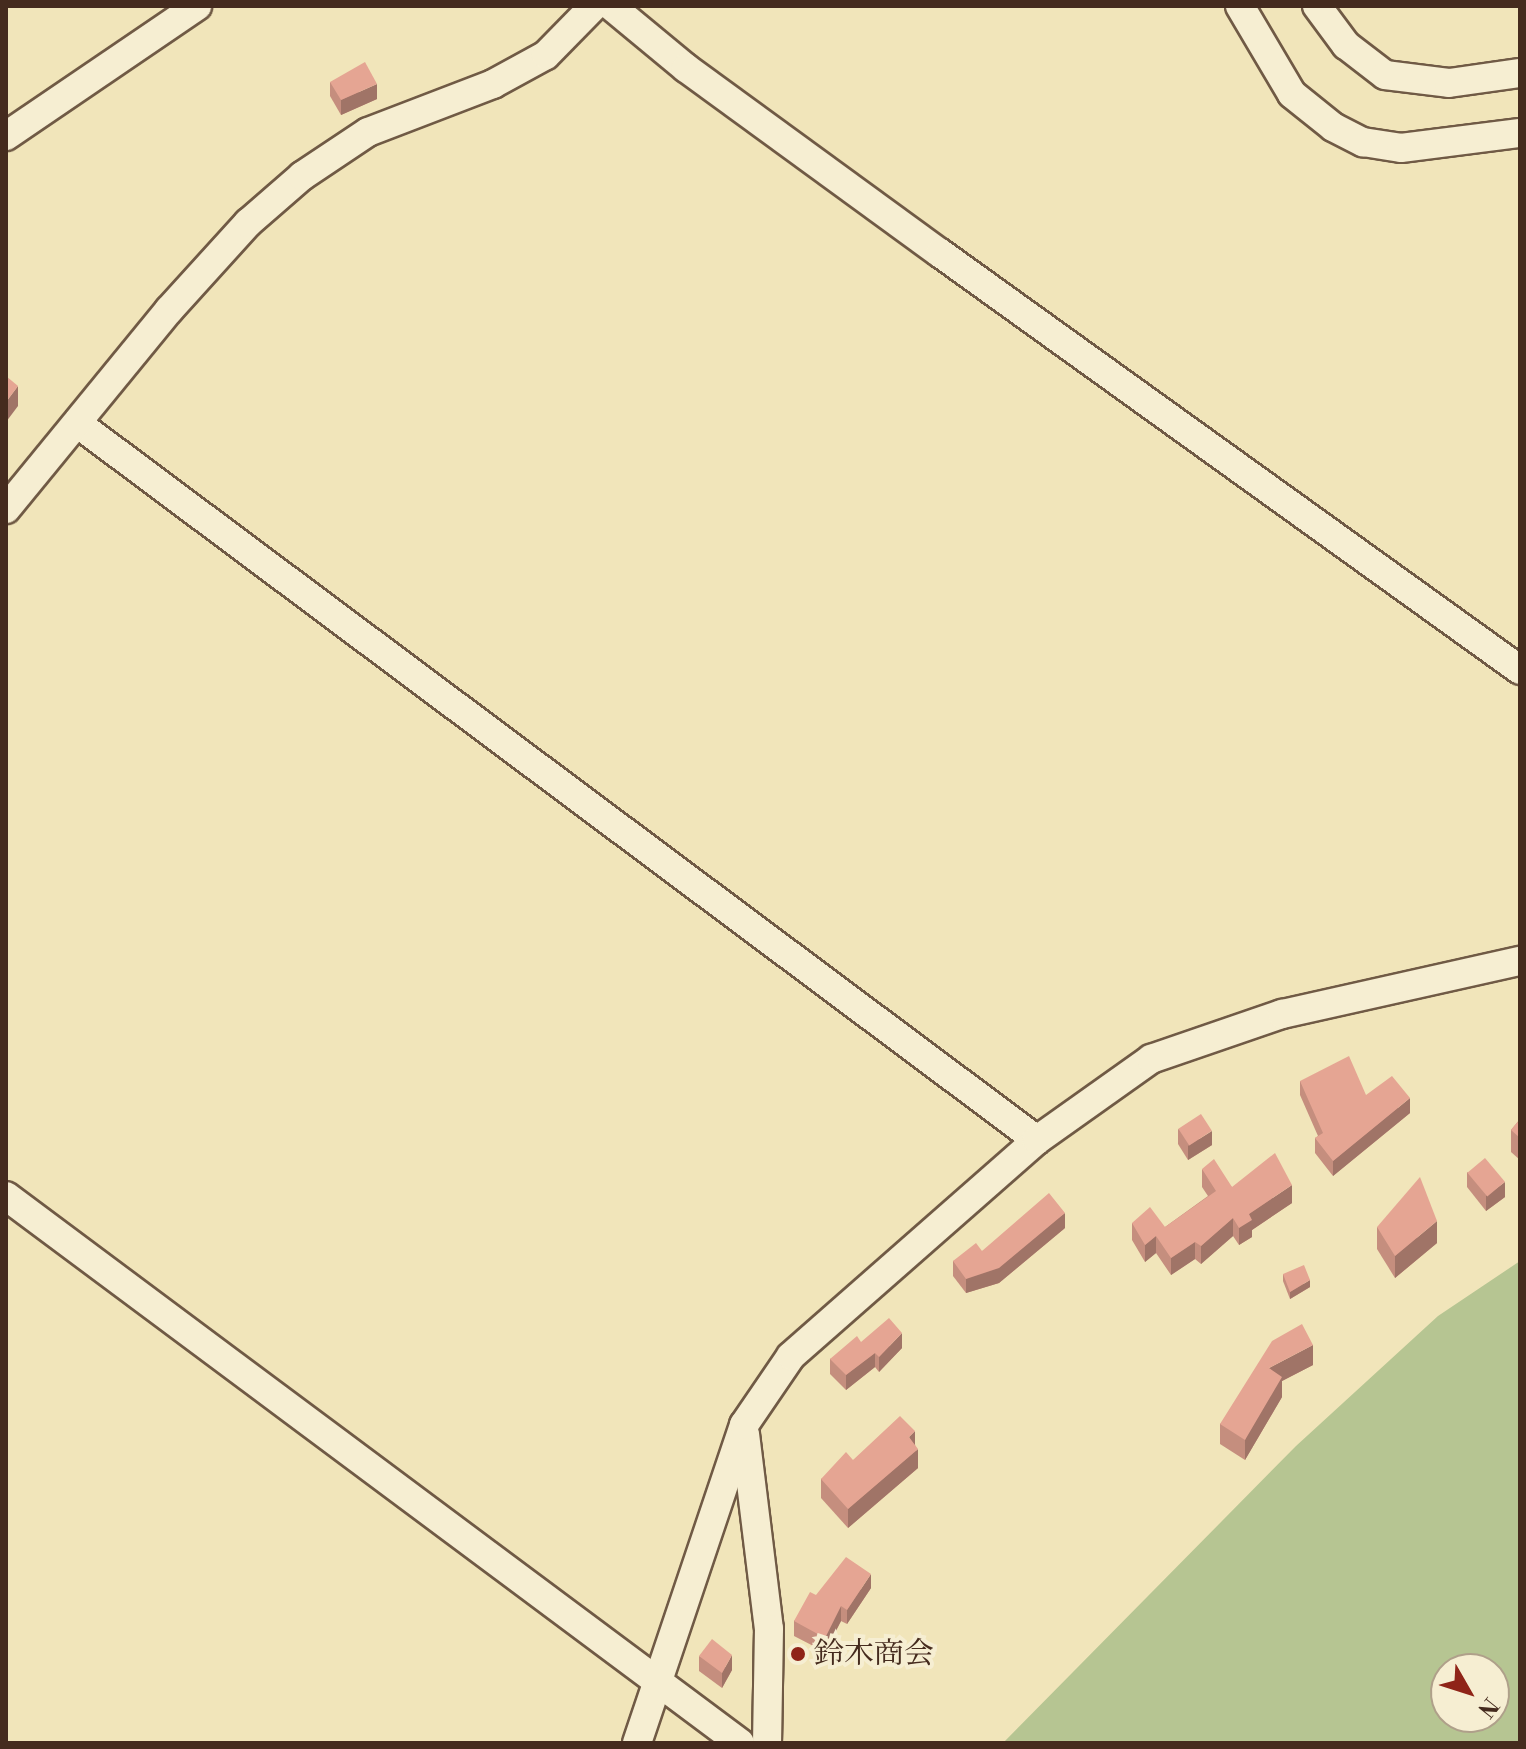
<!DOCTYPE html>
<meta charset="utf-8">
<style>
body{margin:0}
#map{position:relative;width:1526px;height:1749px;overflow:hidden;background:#f1e5ba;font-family:"Libre Bodoni","Noto Serif JP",serif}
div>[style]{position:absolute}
.green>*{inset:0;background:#b6c592}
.roads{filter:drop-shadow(2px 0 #705a45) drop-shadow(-2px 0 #705a45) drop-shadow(0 2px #705a45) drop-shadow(0 -2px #705a45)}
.minor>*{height:28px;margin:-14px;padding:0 14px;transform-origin:14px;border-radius:14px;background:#f6eed2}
.wall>*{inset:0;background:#c58e7e}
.shaded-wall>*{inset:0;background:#a07467}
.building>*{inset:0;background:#e5a593;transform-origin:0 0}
.dots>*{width:22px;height:22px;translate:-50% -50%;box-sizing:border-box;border:4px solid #f6eed2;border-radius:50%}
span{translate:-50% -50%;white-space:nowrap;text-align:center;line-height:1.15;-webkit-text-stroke:8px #f6eed2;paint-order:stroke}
.poi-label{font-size:30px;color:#452b1e}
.left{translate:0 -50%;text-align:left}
.frame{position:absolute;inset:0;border:8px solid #452b1e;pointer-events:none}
.north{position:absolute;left:1430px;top:1653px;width:80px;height:80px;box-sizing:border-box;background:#f6eed2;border:2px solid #afa08a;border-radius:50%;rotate:129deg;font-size:22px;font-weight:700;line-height:32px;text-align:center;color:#452b1e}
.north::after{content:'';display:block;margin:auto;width:28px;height:36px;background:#8f2418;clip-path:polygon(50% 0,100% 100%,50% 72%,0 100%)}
</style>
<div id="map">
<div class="green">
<div style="clip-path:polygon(evenodd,1520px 1261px,1520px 1743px,1003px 1743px,1296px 1446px,1438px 1316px,1520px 1261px,1446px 1669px,1494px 1669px,1494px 1717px,1446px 1717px,1446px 1669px)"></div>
</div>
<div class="roads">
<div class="minor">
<div style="left:611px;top:6px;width:97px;rotate:39.6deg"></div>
<div style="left:686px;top:68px;width:314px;rotate:36.1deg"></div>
<div style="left:940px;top:253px;width:714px;rotate:35.71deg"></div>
<div style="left:1240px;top:6px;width:102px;rotate:59.4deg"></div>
<div style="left:1292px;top:94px;width:53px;rotate:38.8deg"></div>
<div style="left:1333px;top:127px;width:34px;rotate:27deg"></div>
<div style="left:1363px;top:142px;width:38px;rotate:9deg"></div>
<div style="left:1401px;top:148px;width:120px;rotate:-7.2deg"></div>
<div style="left:1317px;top:6px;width:49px;rotate:53.4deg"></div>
<div style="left:1346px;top:45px;width:49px;rotate:37.6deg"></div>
<div style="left:1385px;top:75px;width:64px;rotate:7.1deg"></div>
<div style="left:1449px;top:83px;width:72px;rotate:-8deg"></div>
<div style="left:6px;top:136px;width:231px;rotate:-34.2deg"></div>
<div style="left:77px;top:423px;width:1198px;rotate:36.76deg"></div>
<div style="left:6px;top:509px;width:257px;rotate:-50.7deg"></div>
<div style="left:169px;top:310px;width:118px;rotate:-47.8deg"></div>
<div style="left:248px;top:223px;width:72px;rotate:-41deg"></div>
<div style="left:302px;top:176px;width:79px;rotate:-33.7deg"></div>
<div style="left:368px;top:132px;width:134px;rotate:-21deg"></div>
<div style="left:493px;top:84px;width:60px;rotate:-28.7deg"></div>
<div style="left:546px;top:55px;width:69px;rotate:-45.6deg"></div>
<div style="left:6px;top:1196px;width:915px;rotate:36.69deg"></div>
<div style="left:745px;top:1434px;width:196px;rotate:83deg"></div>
<div style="left:769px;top:1629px;width:114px;rotate:91deg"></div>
<div style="left:637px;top:1743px;width:336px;rotate:-71.4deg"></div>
<div style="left:744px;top:1425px;width:83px;rotate:-55.7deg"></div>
<div style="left:791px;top:1356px;width:327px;rotate:-41.3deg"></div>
<div style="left:1037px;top:1140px;width:140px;rotate:-35.4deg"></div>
<div style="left:1151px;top:1059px;width:139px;rotate:-19deg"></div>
<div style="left:1282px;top:1014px;width:244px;rotate:-12.6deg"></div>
</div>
</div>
<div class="wall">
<div style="clip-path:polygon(330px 82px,377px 99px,341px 115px,330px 96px)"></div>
<div style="clip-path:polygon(1300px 1081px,1366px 1095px,1410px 1113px,1333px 1176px,1315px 1153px,1315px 1138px,1318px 1136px,1300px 1095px)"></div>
<div style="clip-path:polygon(1520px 1119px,1520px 1160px,1511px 1152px,1511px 1130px)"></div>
<div style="clip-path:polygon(1178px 1129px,1212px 1145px,1188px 1160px,1178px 1144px)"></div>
<div style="clip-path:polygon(1202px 1169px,1232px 1187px,1292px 1203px,1252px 1230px,1252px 1237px,1239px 1245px,1233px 1236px,1201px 1264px,1195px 1259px,1171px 1275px,1156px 1253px,1145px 1262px,1132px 1240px,1132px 1223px,1165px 1227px,1208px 1196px,1202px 1187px)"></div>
<div style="clip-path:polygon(1467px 1172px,1505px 1197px,1486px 1211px,1467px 1187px)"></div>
<div style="clip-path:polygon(1377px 1227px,1437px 1243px,1395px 1278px,1377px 1249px)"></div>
<div style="clip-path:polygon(1065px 1228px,999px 1283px,966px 1293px,953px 1276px,953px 1261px,982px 1251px)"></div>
<div style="clip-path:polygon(1283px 1274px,1310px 1287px,1290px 1299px,1283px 1281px)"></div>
<div style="clip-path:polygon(861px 1342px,902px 1348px,879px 1372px,875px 1367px,846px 1390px,830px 1374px,830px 1359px)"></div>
<div style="clip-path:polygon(1313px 1345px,1313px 1365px,1282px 1381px,1282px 1397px,1245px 1460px,1220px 1444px,1220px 1424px)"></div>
<div style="clip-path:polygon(915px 1444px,918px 1468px,848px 1528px,821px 1498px,821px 1479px,853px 1460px)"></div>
<div style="clip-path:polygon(871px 1588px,847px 1624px,841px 1621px,825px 1652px,794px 1636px,794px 1621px,816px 1595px)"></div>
<div style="clip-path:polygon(699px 1656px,732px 1670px,722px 1688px,699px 1671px)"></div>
</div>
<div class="shaded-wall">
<div style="clip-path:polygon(377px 84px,377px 99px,341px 115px,341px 100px)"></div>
<div style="clip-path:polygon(18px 386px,18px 406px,6px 422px,6px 402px)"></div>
<div style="clip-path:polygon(1410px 1098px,1410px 1113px,1333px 1176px,1333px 1161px)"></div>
<div style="clip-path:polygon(1212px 1131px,1212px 1145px,1188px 1160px,1188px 1146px)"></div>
<div style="clip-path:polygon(1505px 1182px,1505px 1197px,1486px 1211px,1486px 1196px)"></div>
<div style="clip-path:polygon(1292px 1185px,1292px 1203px,1252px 1230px,1252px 1237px,1239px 1245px,1239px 1228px,1249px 1214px)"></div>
<div style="clip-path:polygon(1065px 1213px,1065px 1228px,999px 1283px,966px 1293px,966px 1279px)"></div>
<div style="clip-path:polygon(1233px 1218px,1233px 1236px,1201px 1264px,1201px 1246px)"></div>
<div style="clip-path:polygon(1437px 1221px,1437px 1243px,1395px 1278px,1395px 1256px)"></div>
<div style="clip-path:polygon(1156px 1236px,1156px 1253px,1145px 1262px,1145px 1245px)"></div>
<div style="clip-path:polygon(1195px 1242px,1195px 1259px,1171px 1275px,1171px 1258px)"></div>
<div style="clip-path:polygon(1310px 1280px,1310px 1287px,1290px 1299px,1290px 1292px)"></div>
<div style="clip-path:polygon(902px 1333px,902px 1348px,879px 1372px,879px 1357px)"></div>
<div style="clip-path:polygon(1313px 1345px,1313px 1365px,1282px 1381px,1282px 1397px,1245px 1460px,1245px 1440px,1269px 1368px)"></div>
<div style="clip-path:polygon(875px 1353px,875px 1367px,846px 1390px,846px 1375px)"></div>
<div style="clip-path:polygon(915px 1431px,915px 1450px,909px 1437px)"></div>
<div style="clip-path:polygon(918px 1449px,918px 1468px,848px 1528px,848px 1509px)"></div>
<div style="clip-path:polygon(871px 1574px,871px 1588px,847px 1624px,847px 1610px)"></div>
<div style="clip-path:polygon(841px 1606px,841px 1621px,825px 1652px,825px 1638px)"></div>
<div style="clip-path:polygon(732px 1655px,732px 1670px,722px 1688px,722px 1673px)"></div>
</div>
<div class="building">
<div style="clip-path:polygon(365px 62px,377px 84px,341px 100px,330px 82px)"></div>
<div style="clip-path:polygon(6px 376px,18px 386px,6px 402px)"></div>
<div style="clip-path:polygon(1349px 1056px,1366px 1095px,1392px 1076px,1410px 1098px,1333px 1161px,1315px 1138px,1323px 1133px,1300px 1081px)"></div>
<div style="left:1201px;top:1114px;width:20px;height:27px;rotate:57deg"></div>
<div style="clip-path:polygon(1520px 1119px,1520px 1138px,1511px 1130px)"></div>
<div style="clip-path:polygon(1275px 1153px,1292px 1185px,1249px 1214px,1252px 1220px,1239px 1228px,1233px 1218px,1201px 1246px,1195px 1242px,1171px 1258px,1156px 1236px,1145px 1245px,1132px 1223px,1150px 1207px,1165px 1227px,1216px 1191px,1202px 1169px,1214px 1159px,1232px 1187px)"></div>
<div style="left:1485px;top:1158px;width:31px;height:23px;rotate:50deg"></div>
<div style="clip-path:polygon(1420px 1177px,1437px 1221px,1395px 1256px,1377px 1227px)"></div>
<div style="clip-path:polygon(1049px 1193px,1065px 1213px,999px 1268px,966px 1279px,953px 1261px,976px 1243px,982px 1251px)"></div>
<div style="clip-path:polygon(1304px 1265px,1310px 1280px,1290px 1292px,1283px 1274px)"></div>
<div style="clip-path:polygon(889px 1318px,902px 1333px,879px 1357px,875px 1353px,846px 1375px,830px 1359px,857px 1336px,861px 1342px)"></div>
<div style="clip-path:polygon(1302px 1324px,1313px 1345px,1269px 1368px,1282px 1377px,1245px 1440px,1220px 1424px,1272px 1341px)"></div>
<div style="clip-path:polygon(900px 1416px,915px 1431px,909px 1437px,918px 1449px,848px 1509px,821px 1479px,846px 1452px,853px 1460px)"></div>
<div style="clip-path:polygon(846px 1557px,871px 1574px,847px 1610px,841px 1606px,825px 1638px,794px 1621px,810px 1592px,816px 1595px)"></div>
<div style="clip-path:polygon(712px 1639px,732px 1655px,722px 1673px,699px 1656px)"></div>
</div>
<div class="dots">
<div style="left:798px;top:1654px;background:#8f2418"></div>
</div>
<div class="poi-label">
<span class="left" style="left:814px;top:1654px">鈴木商会</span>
</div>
<div class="frame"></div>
<div class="north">N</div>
</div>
